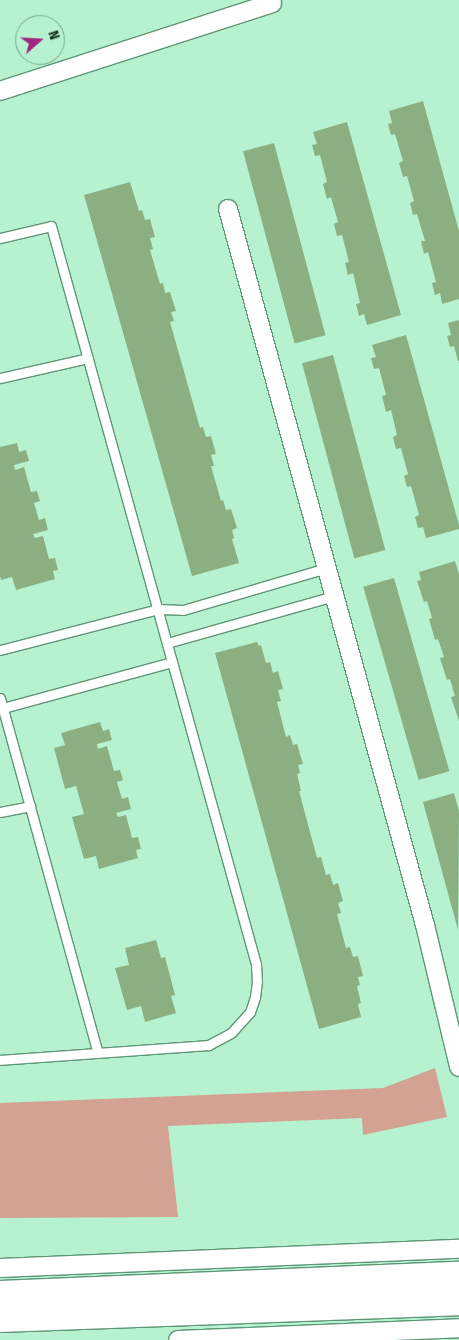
<!DOCTYPE html>
<style>
body{margin:0}
#map{position:relative;width:459px;height:1340px;overflow:hidden;background:#b7f2d0;font-family:"Fira Sans Condensed",sans-serif}
div>[style]{position:absolute}
.green>*{inset:0;background:#d3a292}
.building>*{inset:0;background:#8baf81;transform-origin:0 0}
.roads{filter:drop-shadow(1px 0 #5e9677) drop-shadow(-1px 0 #5e9677) drop-shadow(0 1px #5e9677) drop-shadow(0 -1px #5e9677)}
.lane>*{height:9px;margin:-4.5px;padding:0 4.5px;transform-origin:4.5px;border-radius:4.5px;background:#fff}
.street>*{height:18px;margin:-9px;padding:0 9px;transform-origin:9px;border-radius:9px;background:#fff}
.highway>*{height:28px;margin:-14px;padding:0 14px;transform-origin:14px;border-radius:14px;background:#fff}
span{translate:-50% -50%;white-space:nowrap;text-align:center;line-height:1.15;-webkit-text-stroke:5px #b7f2d0;paint-order:stroke}
.north{position:absolute;left:15px;top:15px;width:50px;height:50px;box-sizing:border-box;background:#b7f2d0;border:1px solid #78a48b;border-radius:50%;rotate:71deg;font-size:14px;font-weight:700;line-height:20px;text-align:center;color:#193023}
.north::after{content:'';display:block;margin:auto;width:18px;height:22px;background:#9f2a84;clip-path:polygon(50% 0,100% 100%,50% 72%,0 100%)}
</style>
<div id="map">
<div class="green">
<div style="clip-path:polygon(435px 1068px,447px 1117px,363px 1135px,362px 1118px,168px 1126px,178px 1217px,0 1218px,0 1103px,383px 1088px)"></div>
</div>
<div class="building">
<div style="clip-path:polygon(423px 101px,459px 231px,459px 299px,442px 304px,440px 293px,435px 295px,432px 283px,436px 282px,428px 252px,424px 254px,421px 241px,425px 241px,417px 214px,413px 215px,410px 203px,414px 201px,407px 176px,403px 177px,399px 163px,403px 161px,395px 134px,391px 135px,388px 124px,392px 123px,389px 111px)"></div>
<div style="clip-path:polygon(347px 122px,401px 315px,367px 325px,364px 314px,359px 316px,356px 304px,360px 303px,353px 273px,348px 275px,345px 263px,349px 262px,342px 235px,337px 236px,334px 224px,338px 222px,331px 197px,327px 199px,323px 184px,327px 182px,320px 155px,315px 156px,312px 145px,317px 144px,313px 132px)"></div>
<div style="left:274px;top:143px;width:199px;height:32px;rotate:75deg"></div>
<div style="clip-path:polygon(130px 182px,139px 211px,142px 210px,145px 220px,150px 219px,155px 237px,150px 238px,153px 249px,150px 250px,160px 284px,163px 283px,165px 293px,170px 292px,176px 311px,171px 312px,174px 321px,170px 322px,200px 428px,203px 427px,206px 437px,211px 436px,216px 454px,211px 455px,214px 466px,211px 466px,221px 501px,223px 500px,226px 510px,231px 509px,237px 528px,232px 530px,234px 538px,232px 539px,239px 563px,192px 576px,84px 195px)"></div>
<div style="clip-path:polygon(459px 320px,459px 361px,458px 361px,454px 346px,450px 347px,447px 336px,451px 335px,448px 323px)"></div>
<div style="clip-path:polygon(406px 335px,459px 525px,459px 529px,426px 538px,423px 527px,418px 528px,415px 517px,419px 515px,411px 486px,407px 487px,404px 476px,408px 474px,401px 448px,396px 449px,393px 437px,397px 435px,391px 410px,386px 412px,382px 396px,386px 395px,379px 368px,374px 369px,371px 358px,376px 357px,372px 345px)"></div>
<div style="left:333px;top:355px;width:202px;height:32px;rotate:75deg"></div>
<div style="clip-path:polygon(17px 443px,19px 452px,26px 450px,29px 461px,14px 465px,15px 470px,24px 467px,31px 492px,37px 491px,40px 501px,34px 503px,39px 520px,45px 518px,48px 530px,33px 534px,35px 538px,43px 536px,49px 559px,55px 558px,58px 570px,53px 571px,55px 579px,16px 590px,12px 577px,1px 580px,0 576px,0 447px)"></div>
<div style="clip-path:polygon(455px 561px,459px 574px,459px 721px,451px 697px,455px 696px,450px 679px,447px 680px,440px 658px,444px 657px,438px 639px,435px 640px,429px 619px,432px 618px,427px 601px,424px 602px,417px 581px,421px 580px,419px 572px)"></div>
<div style="left:394px;top:578px;width:201px;height:32px;rotate:74deg"></div>
<div style="clip-path:polygon(257px 642px,259px 646px,261px 645px,266px 663px,270px 662px,273px 673px,278px 671px,283px 689px,278px 690px,281px 701px,277px 702px,286px 737px,290px 735px,293px 745px,297px 744px,303px 764px,298px 765px,300px 773px,297px 774px,301px 791px,299px 791px,317px 858px,321px 857px,326px 875px,330px 874px,333px 885px,338px 883px,343px 901px,338px 903px,341px 913px,337px 914px,346px 948px,350px 947px,353px 957px,358px 956px,363px 976px,358px 977px,360px 985px,357px 986px,361px 1003px,358px 1004px,361px 1017px,319px 1029px,215px 653px)"></div>
<div style="clip-path:polygon(100px 722px,103px 731px,109px 729px,112px 740px,97px 744px,98px 749px,107px 746px,114px 771px,120px 770px,123px 780px,117px 782px,122px 799px,128px 797px,131px 809px,116px 813px,118px 817px,126px 815px,132px 838px,138px 837px,141px 849px,136px 850px,138px 858px,99px 869px,96px 856px,84px 859px,72px 817px,84px 814px,76px 786px,65px 789px,54px 748px,65px 745px,61px 733px)"></div>
<div style="clip-path:polygon(454px 793px,459px 811px,458px 930px,423px 802px)"></div>
<div style="clip-path:polygon(156px 940px,161px 958px,165px 957px,175px 995px,171px 996px,176px 1013px,145px 1022px,141px 1006px,127px 1010px,115px 968px,129px 965px,125px 948px)"></div>
</div>
<div class="roads">
<div class="lane">
<div style="left:0;top:238px;width:52px;rotate:-13.2deg"></div>
<div style="left:51px;top:226px;width:766px;rotate:74.48deg"></div>
<div style="left:256px;top:964px;width:17px;rotate:87deg"></div>
<div style="left:257px;top:981px;width:16px;rotate:97deg"></div>
<div style="left:255px;top:997px;width:16px;rotate:108deg"></div>
<div style="left:250px;top:1012px;width:28px;rotate:132deg"></div>
<div style="left:231px;top:1033px;width:26px;rotate:152deg"></div>
<div style="left:208px;top:1045px;width:209px;rotate:175.9deg"></div>
<div style="left:0;top:378px;width:90px;rotate:-12.8deg"></div>
<div style="left:167px;top:643px;width:173px;rotate:-15.7deg"></div>
<div style="left:0;top:650px;width:163px;rotate:-14.5deg"></div>
<div style="left:158px;top:609px;width:25px;rotate:2deg"></div>
<div style="left:183px;top:610px;width:150px;rotate:-16.3deg"></div>
<div style="left:0;top:698px;width:368px;rotate:74.6deg"></div>
<div style="left:3px;top:708px;width:175px;rotate:-15.2deg"></div>
<div style="left:0;top:812px;width:31px;rotate:-11deg"></div>
</div>
<div class="street">
<div style="left:0;top:91px;width:286px;rotate:-17.9deg"></div>
<div style="left:228px;top:209px;width:743px;rotate:74.62deg"></div>
<div style="left:425px;top:925px;width:146px;rotate:76.5deg"></div>
<div style="left:0;top:1268px;width:459px;rotate:-2.4deg"></div>
<div style="left:178px;top:1340px;width:281px;rotate:-2.4deg"></div>
</div>
<div class="highway">
<div style="left:0;top:1295px;width:459px;rotate:-2.4deg"></div>
<div style="left:0;top:1318px;width:459px;rotate:-2.1deg"></div>
</div>
</div>
<div class="north">N</div>
</div>
